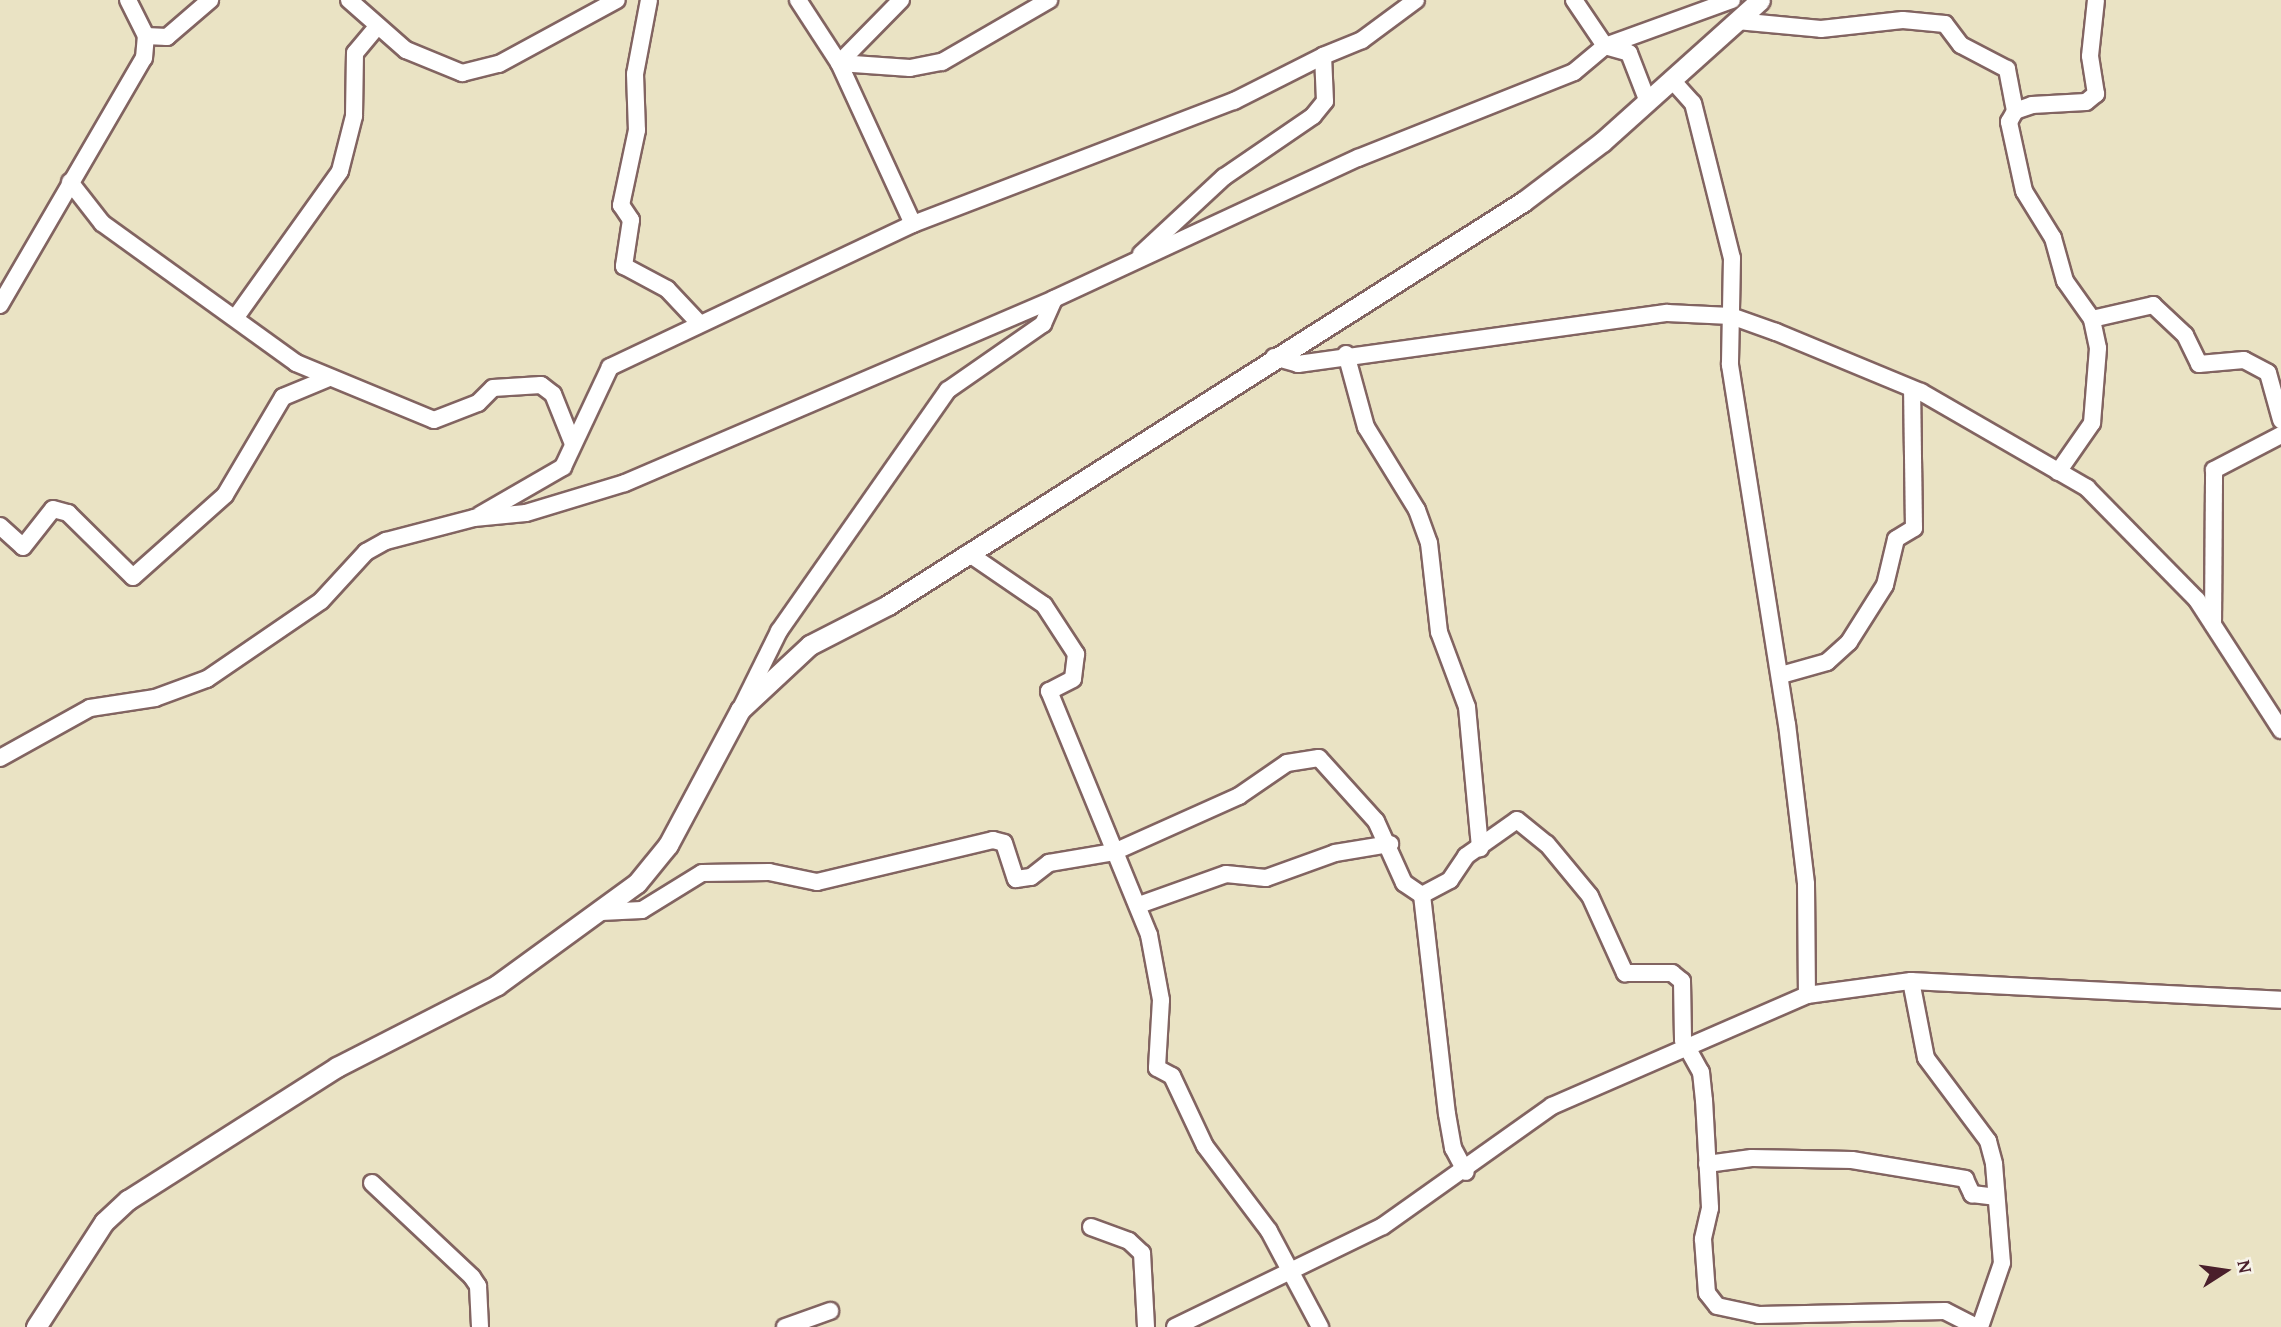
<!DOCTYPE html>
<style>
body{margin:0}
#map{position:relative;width:2281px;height:1327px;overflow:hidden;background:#eae3c4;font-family:"Gentium Book Plus",serif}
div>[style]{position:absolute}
.roads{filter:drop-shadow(2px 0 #826461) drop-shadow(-2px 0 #826461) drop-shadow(0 2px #826461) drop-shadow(0 -2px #826461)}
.minor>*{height:16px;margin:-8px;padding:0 8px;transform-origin:8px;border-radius:8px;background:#fff}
.tertiary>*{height:19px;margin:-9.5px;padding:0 9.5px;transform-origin:9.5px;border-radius:9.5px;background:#fff}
span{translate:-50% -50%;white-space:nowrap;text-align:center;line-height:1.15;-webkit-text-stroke:7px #f7f3e8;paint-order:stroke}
.north{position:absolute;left:2190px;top:1236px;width:70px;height:70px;-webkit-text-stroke:5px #f7f3e8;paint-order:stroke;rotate:78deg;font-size:19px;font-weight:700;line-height:28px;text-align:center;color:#4a1f2b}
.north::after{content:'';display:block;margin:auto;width:24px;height:32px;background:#4a1f2b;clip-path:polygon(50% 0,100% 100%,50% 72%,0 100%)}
</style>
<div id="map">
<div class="roads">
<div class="minor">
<div style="left:349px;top:0;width:76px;rotate:41.3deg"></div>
<div style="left:406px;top:50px;width:61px;rotate:22.3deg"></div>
<div style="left:462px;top:73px;width:38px;rotate:-14deg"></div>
<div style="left:499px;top:64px;width:134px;rotate:-28.5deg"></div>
<div style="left:649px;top:0;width:75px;rotate:100.7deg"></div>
<div style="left:635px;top:74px;width:56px;rotate:88deg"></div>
<div style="left:637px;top:130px;width:77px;rotate:102deg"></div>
<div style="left:621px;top:205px;width:18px;rotate:56deg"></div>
<div style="left:631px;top:220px;width:47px;rotate:98.7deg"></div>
<div style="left:624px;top:266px;width:49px;rotate:28.1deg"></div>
<div style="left:667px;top:289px;width:44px;rotate:46.8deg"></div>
<div style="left:798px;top:0;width:75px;rotate:56.9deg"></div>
<div style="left:839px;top:63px;width:177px;rotate:65.3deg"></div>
<div style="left:901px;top:0;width:88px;rotate:134.5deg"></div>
<div style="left:839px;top:63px;width:71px;rotate:4deg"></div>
<div style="left:910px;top:68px;width:33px;rotate:-11deg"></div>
<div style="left:942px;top:62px;width:124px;rotate:-30.1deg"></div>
<div style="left:1574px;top:0;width:55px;rotate:56deg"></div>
<div style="left:1605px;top:46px;width:25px;rotate:16deg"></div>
<div style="left:1629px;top:53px;width:53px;rotate:68.8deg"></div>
<div style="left:1737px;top:21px;width:84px;rotate:5.4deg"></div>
<div style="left:1821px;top:29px;width:82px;rotate:-6.3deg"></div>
<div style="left:1903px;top:20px;width:42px;rotate:5.4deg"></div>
<div style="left:1945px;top:24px;width:26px;rotate:53deg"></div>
<div style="left:1961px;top:45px;width:52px;rotate:27.6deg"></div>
<div style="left:2007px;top:69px;width:43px;rotate:79.2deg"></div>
<div style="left:146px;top:36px;width:21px;rotate:3deg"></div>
<div style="left:167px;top:37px;width:57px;rotate:-40.7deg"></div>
<div style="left:1672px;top:80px;width:31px;rotate:48deg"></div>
<div style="left:1693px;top:103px;width:160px;rotate:75.9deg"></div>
<div style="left:1732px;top:258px;width:107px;rotate:91.1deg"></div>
<div style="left:1730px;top:365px;width:363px;rotate:81deg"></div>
<div style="left:1787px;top:724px;width:161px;rotate:83.2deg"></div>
<div style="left:1806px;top:884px;width:111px;rotate:89.5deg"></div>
<div style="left:70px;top:182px;width:52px;rotate:52deg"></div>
<div style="left:102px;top:223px;width:239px;rotate:35.8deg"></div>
<div style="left:296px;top:363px;width:149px;rotate:22.4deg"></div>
<div style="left:434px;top:420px;width:47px;rotate:-21.1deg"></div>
<div style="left:478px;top:403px;width:21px;rotate:-45deg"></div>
<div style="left:493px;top:388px;width:48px;rotate:-3.6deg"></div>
<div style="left:541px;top:385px;width:15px;rotate:37deg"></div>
<div style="left:553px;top:394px;width:54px;rotate:68.2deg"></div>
<div style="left:1141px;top:254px;width:113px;rotate:-42.9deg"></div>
<div style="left:1224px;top:177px;width:108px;rotate:-34.4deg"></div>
<div style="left:1313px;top:116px;width:19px;rotate:-51deg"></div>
<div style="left:1325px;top:101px;width:45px;rotate:-92.5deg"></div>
<div style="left:1323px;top:56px;width:42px;rotate:-22.3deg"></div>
<div style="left:1362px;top:40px;width:67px;rotate:-36.5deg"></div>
<div style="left:0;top:305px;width:286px;rotate:-59.8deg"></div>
<div style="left:144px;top:58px;width:22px;rotate:-85deg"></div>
<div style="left:146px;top:36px;width:40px;rotate:-116.6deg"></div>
<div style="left:236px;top:317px;width:179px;rotate:-54.5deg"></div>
<div style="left:340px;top:171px;width:57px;rotate:-75.7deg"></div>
<div style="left:354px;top:116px;width:63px;rotate:-89.1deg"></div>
<div style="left:355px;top:53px;width:35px;rotate:-50deg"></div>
<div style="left:2092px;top:319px;width:63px;rotate:-12.9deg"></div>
<div style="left:2153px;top:305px;width:44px;rotate:43.2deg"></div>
<div style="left:2185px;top:335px;width:32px;rotate:64deg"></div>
<div style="left:2199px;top:364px;width:45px;rotate:-5.1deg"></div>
<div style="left:2244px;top:360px;width:27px;rotate:28deg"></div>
<div style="left:2268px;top:373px;width:49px;rotate:74.5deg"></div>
<div style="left:1346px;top:354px;width:76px;rotate:74.7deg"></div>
<div style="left:1366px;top:427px;width:97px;rotate:58.4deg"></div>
<div style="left:1417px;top:510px;width:35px;rotate:70deg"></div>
<div style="left:1429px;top:543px;width:90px;rotate:83.6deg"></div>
<div style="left:1439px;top:632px;width:80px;rotate:69.5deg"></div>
<div style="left:1467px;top:707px;width:142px;rotate:84.7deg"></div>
<div style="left:1274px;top:357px;width:25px;rotate:16deg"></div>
<div style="left:1298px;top:364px;width:373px;rotate:-7.9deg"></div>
<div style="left:1667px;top:313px;width:64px;rotate:2.7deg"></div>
<div style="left:1731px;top:316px;width:48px;rotate:19.6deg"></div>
<div style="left:1776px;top:332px;width:157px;rotate:22.5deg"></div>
<div style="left:1921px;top:392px;width:192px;rotate:30deg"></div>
<div style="left:2087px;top:488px;width:157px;rotate:45.5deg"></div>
<div style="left:2197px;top:600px;width:155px;rotate:57.1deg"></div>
<div style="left:2058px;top:472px;width:60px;rotate:-55.2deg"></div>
<div style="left:2092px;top:423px;width:75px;rotate:-85.4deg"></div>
<div style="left:2098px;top:348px;width:30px;rotate:-102deg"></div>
<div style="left:2092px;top:319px;width:47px;rotate:-125.4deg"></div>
<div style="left:2065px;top:281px;width:45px;rotate:-105.6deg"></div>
<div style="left:2053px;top:238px;width:55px;rotate:-121.7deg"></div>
<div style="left:2024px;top:191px;width:71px;rotate:-102.3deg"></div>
<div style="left:2009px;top:122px;width:13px;rotate:-61deg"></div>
<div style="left:2015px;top:111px;width:18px;rotate:-19deg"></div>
<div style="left:2032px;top:105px;width:54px;rotate:-3.2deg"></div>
<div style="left:2086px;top:102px;width:13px;rotate:-39deg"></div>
<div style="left:2096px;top:94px;width:38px;rotate:-99deg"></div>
<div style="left:2090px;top:56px;width:56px;rotate:-83.9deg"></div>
<div style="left:480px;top:515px;width:96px;rotate:-30deg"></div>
<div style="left:563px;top:467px;width:110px;rotate:-64.8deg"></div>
<div style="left:610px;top:367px;width:335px;rotate:-25.3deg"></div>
<div style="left:913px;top:224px;width:344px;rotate:-21deg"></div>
<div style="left:1234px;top:101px;width:100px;rotate:-26.8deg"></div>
<div style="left:0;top:526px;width:31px;rotate:42deg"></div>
<div style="left:23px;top:547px;width:48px;rotate:-51.7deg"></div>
<div style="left:53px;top:509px;width:16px;rotate:15deg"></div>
<div style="left:68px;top:513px;width:91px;rotate:44.6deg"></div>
<div style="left:133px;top:577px;width:123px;rotate:-41.7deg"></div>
<div style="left:225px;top:495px;width:114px;rotate:-59.4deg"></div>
<div style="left:283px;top:397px;width:50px;rotate:-22.4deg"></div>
<div style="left:968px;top:553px;width:92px;rotate:34.4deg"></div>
<div style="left:1044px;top:605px;width:59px;rotate:56.9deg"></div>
<div style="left:1076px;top:654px;width:25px;rotate:97deg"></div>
<div style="left:1073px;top:679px;width:27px;rotate:153deg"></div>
<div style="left:1049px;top:691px;width:264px;rotate:67.7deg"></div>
<div style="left:1149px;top:935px;width:66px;rotate:79.5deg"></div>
<div style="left:1161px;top:1000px;width:68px;rotate:93.4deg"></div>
<div style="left:1157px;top:1068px;width:17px;rotate:28deg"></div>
<div style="left:1172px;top:1076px;width:77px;rotate:64.8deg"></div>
<div style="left:1205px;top:1146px;width:106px;rotate:53deg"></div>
<div style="left:1269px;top:1231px;width:109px;rotate:62deg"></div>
<div style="left:2213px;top:624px;width:154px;rotate:-89.6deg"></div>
<div style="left:2214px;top:470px;width:76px;rotate:-27.6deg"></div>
<div style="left:1781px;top:675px;width:48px;rotate:-15.8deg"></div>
<div style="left:1827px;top:662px;width:30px;rotate:-42deg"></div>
<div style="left:1849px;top:642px;width:67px;rotate:-57.7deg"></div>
<div style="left:1885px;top:585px;width:47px;rotate:-76.6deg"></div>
<div style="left:1896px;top:539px;width:21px;rotate:-31deg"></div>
<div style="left:1914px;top:528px;width:138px;rotate:-90.8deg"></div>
<div style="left:740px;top:710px;width:88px;rotate:-63.7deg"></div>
<div style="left:779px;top:631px;width:294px;rotate:-55deg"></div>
<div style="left:948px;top:390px;width:116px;rotate:-34.8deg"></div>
<div style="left:1043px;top:324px;width:27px;rotate:-66deg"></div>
<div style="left:0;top:758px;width:103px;rotate:-29.1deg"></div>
<div style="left:90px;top:708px;width:66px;rotate:-8.7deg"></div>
<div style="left:155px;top:698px;width:55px;rotate:-20.1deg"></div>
<div style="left:207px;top:679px;width:138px;rotate:-34.4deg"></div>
<div style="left:321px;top:601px;width:67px;rotate:-47.4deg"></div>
<div style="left:366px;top:552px;width:23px;rotate:-29deg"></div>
<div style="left:386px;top:541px;width:91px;rotate:-14.6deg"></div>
<div style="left:474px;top:518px;width:52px;rotate:-5.5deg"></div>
<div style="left:526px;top:513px;width:103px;rotate:-16.9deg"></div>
<div style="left:625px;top:483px;width:467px;rotate:-23.2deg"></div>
<div style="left:1054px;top:299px;width:335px;rotate:-24.9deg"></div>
<div style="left:1358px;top:158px;width:232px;rotate:-21.7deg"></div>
<div style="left:1574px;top:72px;width:40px;rotate:-40deg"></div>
<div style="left:1605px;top:46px;width:135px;rotate:-19.9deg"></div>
<div style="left:1422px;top:895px;width:32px;rotate:-28deg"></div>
<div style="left:1450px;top:880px;width:29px;rotate:-56deg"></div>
<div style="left:1466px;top:856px;width:62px;rotate:-35.2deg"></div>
<div style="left:1517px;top:820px;width:38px;rotate:39deg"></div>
<div style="left:1547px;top:844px;width:67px;rotate:50.4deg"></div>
<div style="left:1590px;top:896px;width:85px;rotate:65.6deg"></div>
<div style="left:1625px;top:973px;width:47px"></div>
<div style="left:1672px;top:973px;width:13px;rotate:39deg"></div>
<div style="left:1682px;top:981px;width:59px;rotate:89deg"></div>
<div style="left:1683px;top:1040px;width:37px;rotate:61deg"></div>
<div style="left:1701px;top:1072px;width:28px;rotate:84deg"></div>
<div style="left:1704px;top:1100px;width:108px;rotate:86.8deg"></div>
<div style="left:1710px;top:1208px;width:32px;rotate:103deg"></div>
<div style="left:1703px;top:1239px;width:54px;rotate:85.8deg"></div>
<div style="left:1707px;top:1293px;width:16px;rotate:52deg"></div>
<div style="left:1717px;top:1306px;width:43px;rotate:12.1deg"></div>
<div style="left:1759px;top:1315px;width:186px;rotate:-1.2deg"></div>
<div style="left:1945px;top:1311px;width:35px;rotate:27deg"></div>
<div style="left:1139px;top:905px;width:92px;rotate:-19.6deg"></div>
<div style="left:1226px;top:874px;width:40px;rotate:5.7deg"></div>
<div style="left:1266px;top:878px;width:73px;rotate:-19.9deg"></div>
<div style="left:1335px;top:853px;width:56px;rotate:-9.3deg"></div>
<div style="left:601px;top:912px;width:41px;rotate:-2.8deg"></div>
<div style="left:642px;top:910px;width:70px;rotate:-31.7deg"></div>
<div style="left:702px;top:873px;width:67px;rotate:-0.9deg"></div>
<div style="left:769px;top:872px;width:49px;rotate:11.8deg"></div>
<div style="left:817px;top:882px;width:181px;rotate:-13.4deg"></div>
<div style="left:993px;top:840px;width:11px;rotate:15deg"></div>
<div style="left:1004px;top:843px;width:38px;rotate:72deg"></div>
<div style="left:1016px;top:879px;width:15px;rotate:-8deg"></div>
<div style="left:1031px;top:877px;width:23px;rotate:-38deg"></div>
<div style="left:1049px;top:863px;width:66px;rotate:-9.6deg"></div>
<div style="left:1114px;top:852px;width:137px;rotate:-24.1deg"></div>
<div style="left:1239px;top:796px;width:58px;rotate:-34.5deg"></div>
<div style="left:1287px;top:763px;width:32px;rotate:-9deg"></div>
<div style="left:1319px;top:758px;width:85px;rotate:47.9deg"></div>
<div style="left:1376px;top:821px;width:68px;rotate:65.7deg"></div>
<div style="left:1404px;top:883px;width:22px;rotate:34deg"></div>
<div style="left:1422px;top:895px;width:220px;rotate:83.5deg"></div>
<div style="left:1447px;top:1114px;width:35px;rotate:80deg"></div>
<div style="left:1453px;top:1148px;width:27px;rotate:62deg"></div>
<div style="left:1911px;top:981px;width:78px;rotate:79deg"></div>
<div style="left:1926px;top:1058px;width:104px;rotate:53.2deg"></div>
<div style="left:1988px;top:1141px;width:24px;rotate:75deg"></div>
<div style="left:1994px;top:1164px;width:99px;rotate:85.4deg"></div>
<div style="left:2002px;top:1263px;width:68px;rotate:109deg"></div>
<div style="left:1707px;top:1164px;width:45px;rotate:-7.6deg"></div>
<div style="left:1752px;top:1158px;width:100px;rotate:1.1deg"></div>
<div style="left:1852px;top:1160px;width:115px;rotate:9.5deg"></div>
<div style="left:1965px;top:1179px;width:17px;rotate:65deg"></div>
<div style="left:1972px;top:1194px;width:23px;rotate:7deg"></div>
<div style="left:372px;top:1183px;width:137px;rotate:43.2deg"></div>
<div style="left:472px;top:1277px;width:11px;rotate:56deg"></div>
<div style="left:478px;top:1286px;width:41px;rotate:87.2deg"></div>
<div style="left:1091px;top:1227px;width:40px;rotate:20.2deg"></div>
<div style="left:1129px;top:1241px;width:18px;rotate:43deg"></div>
<div style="left:1142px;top:1253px;width:74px;rotate:86.9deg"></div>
<div style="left:785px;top:1327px;width:48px;rotate:-19.6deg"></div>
<div style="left:1175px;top:1327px;width:231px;rotate:-25.9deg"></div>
<div style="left:1383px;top:1226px;width:207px;rotate:-35.4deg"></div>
<div style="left:1552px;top:1106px;width:278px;rotate:-23.5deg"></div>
<div style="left:1807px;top:995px;width:105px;rotate:-7.7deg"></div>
<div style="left:1911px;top:981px;width:370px;rotate:2.9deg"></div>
</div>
<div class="tertiary">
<div style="left:36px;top:1327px;width:125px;rotate:-57.1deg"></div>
<div style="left:104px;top:1222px;width:33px;rotate:-43deg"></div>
<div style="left:128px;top:1200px;width:248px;rotate:-32.5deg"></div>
<div style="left:337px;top:1067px;width:180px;rotate:-27.1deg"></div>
<div style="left:497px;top:985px;width:173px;rotate:-36.1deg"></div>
<div style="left:637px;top:883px;width:49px;rotate:-50.8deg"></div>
<div style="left:668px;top:845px;width:153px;rotate:-61.9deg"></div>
<div style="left:740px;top:710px;width:96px;rotate:-42.9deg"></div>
<div style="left:810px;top:645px;width:88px;rotate:-27.1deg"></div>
<div style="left:888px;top:605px;width:753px;rotate:-32.42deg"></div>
<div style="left:1524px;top:201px;width:98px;rotate:-37.1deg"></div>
<div style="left:1602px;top:142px;width:212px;rotate:-41.9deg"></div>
</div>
</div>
<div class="north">N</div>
</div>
